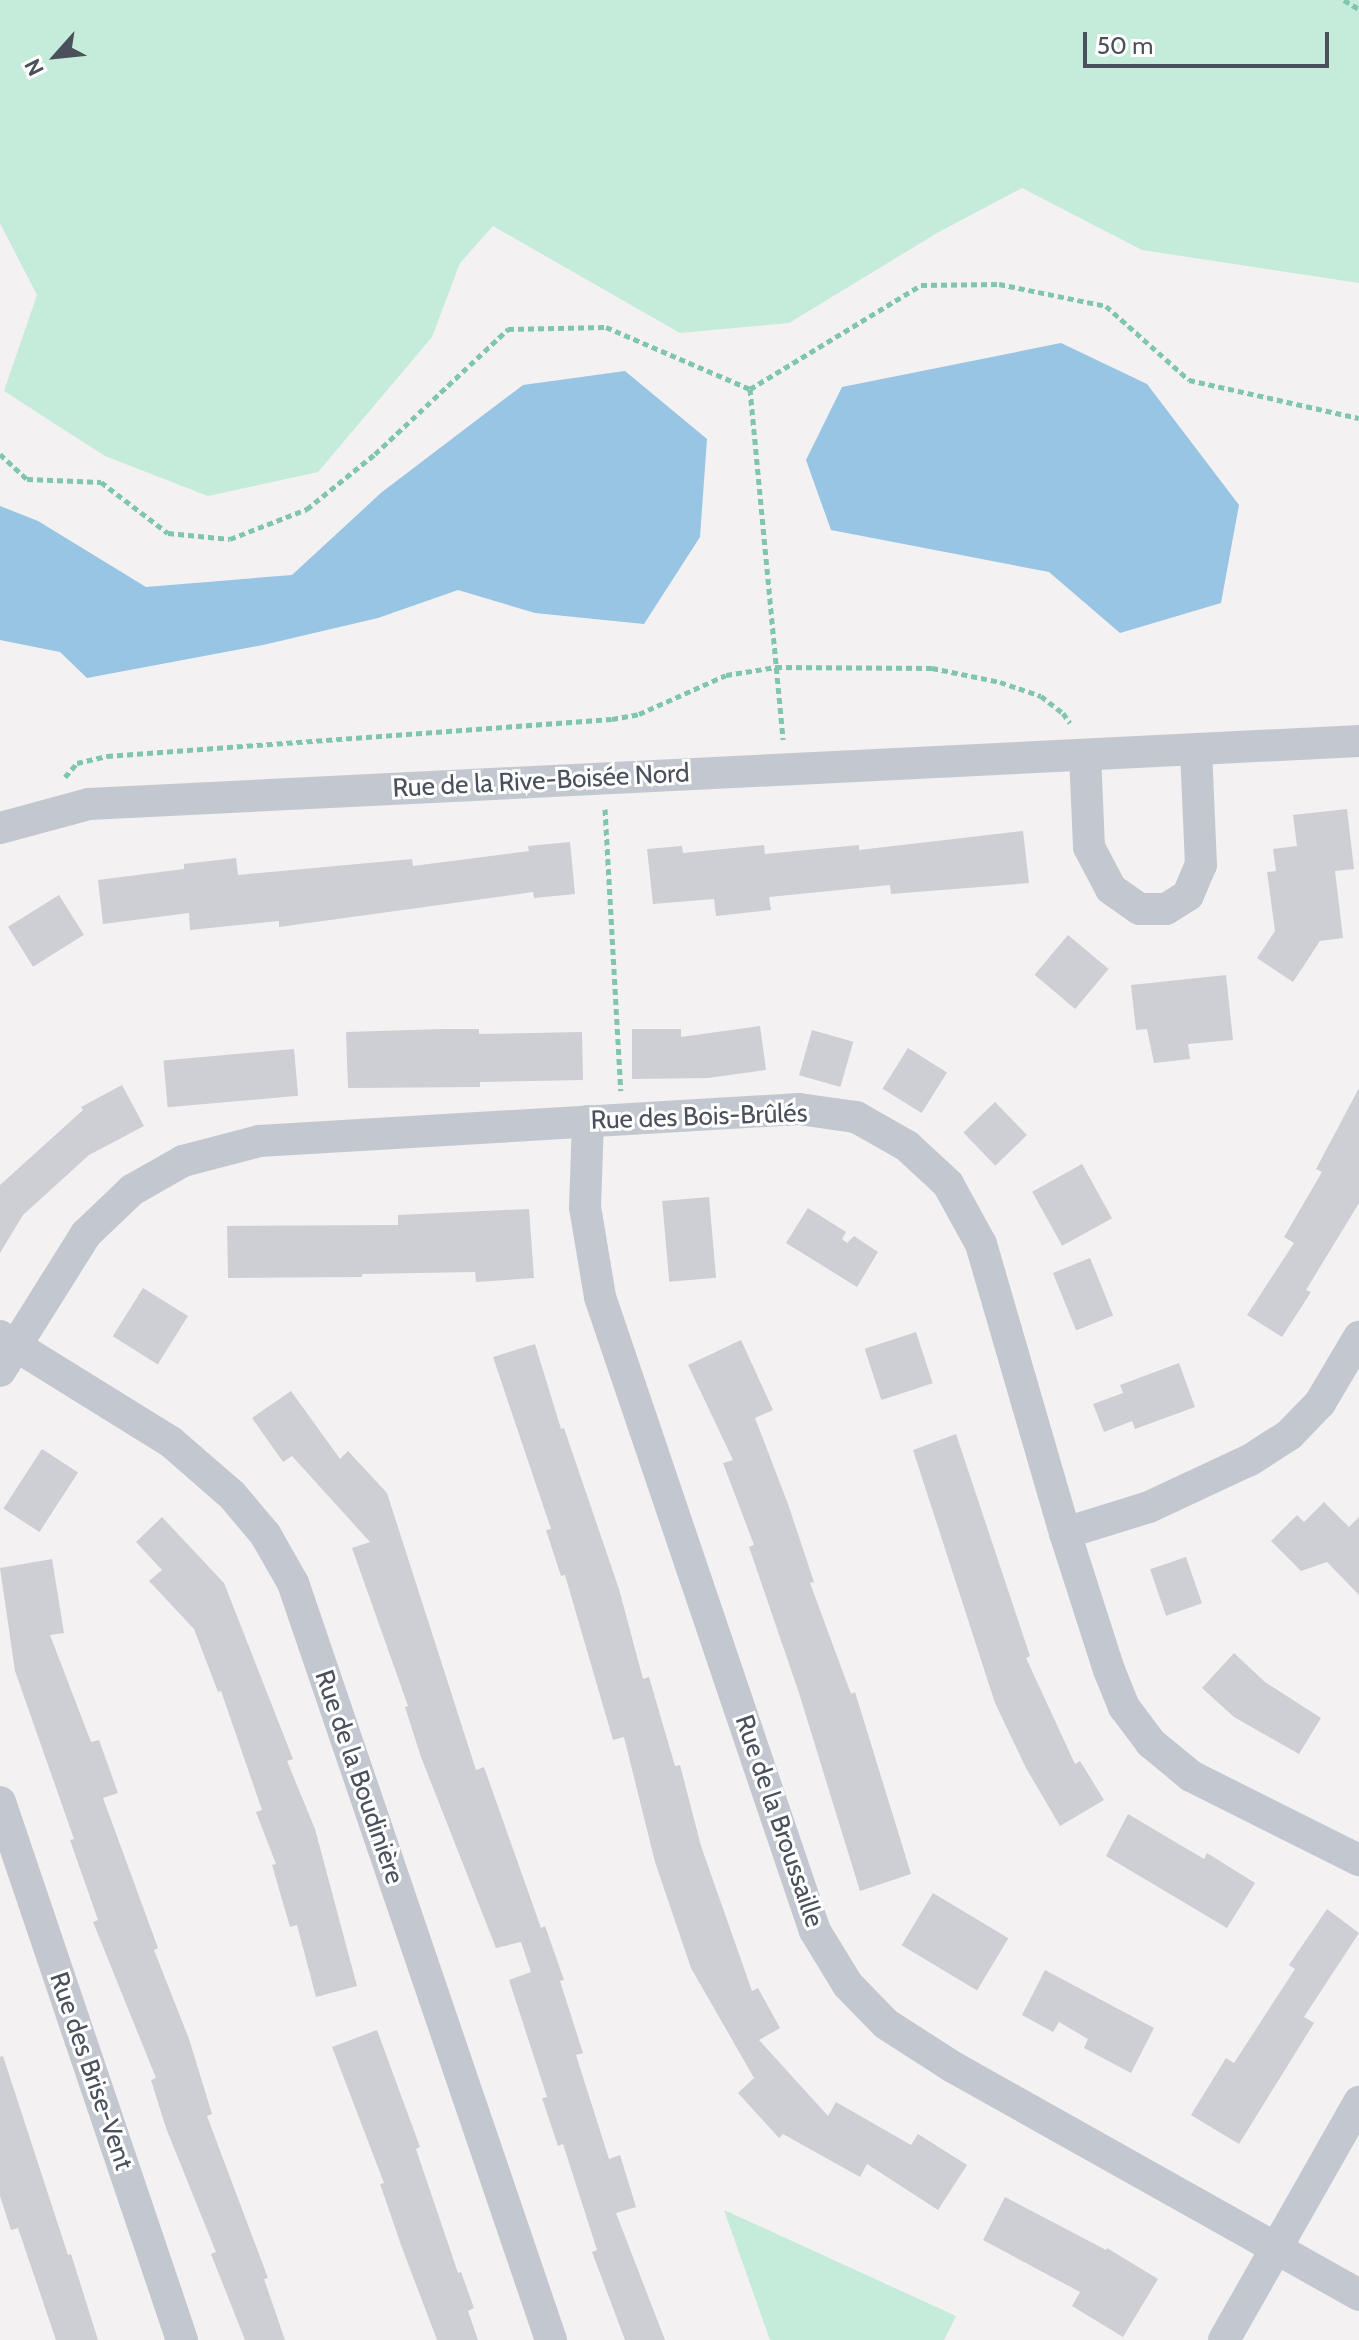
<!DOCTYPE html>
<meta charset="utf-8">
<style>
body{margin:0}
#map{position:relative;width:1359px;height:2340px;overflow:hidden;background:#f3f1f1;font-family:Cabin,sans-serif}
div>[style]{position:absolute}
.green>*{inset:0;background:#c5ebda}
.water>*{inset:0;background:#97c5e3}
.building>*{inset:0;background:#cecfd4;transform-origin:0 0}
.path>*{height:5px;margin-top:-2.5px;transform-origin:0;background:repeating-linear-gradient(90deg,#80c5af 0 6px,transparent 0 10px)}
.minor>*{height:32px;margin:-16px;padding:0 16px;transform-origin:16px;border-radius:16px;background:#c3c8d0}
span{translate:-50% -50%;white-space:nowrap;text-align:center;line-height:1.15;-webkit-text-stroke:6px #fff;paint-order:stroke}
.street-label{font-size:26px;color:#4a505c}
.north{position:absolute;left:16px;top:16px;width:80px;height:80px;-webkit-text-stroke:6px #fff;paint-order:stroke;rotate:243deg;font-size:22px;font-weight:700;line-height:32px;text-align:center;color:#4a505c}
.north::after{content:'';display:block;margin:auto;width:28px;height:36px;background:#4a505c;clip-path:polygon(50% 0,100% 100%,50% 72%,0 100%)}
.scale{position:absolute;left:1083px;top:32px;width:246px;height:36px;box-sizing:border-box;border:4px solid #4a505c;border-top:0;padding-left:10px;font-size:24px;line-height:28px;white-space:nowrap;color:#4a505c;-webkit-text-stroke:6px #fff;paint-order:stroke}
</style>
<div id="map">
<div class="green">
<div style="clip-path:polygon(0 0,1359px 0,1359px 283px,1142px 250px,1022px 188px,937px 233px,789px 323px,680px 333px,493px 226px,460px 263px,432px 337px,318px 472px,208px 496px,105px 456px,4px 391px,37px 295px,0 223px)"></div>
<div style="clip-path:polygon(724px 2210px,956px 2316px,944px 2340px,770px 2340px)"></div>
</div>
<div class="water">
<div style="clip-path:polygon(1061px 343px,1147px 384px,1239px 505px,1221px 603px,1120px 633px,1049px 572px,831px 530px,806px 460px,842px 387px)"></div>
<div style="clip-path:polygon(625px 371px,707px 439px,700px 537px,644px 624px,535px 613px,458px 590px,378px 618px,263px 645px,87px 678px,60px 652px,0 640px,0 506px,38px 521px,146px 587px,292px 575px,382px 492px,523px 385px)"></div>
</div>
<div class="building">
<div style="clip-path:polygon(1347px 809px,1354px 869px,1335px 871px,1343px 938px,1320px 941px,1293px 982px,1257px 958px,1275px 931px,1267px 872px,1276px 871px,1273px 849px,1297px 846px,1293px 815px)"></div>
<div style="clip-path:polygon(1023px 831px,1029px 883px,891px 894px,890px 885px,769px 897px,771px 910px,716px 916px,714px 899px,653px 904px,647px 849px,682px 846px,683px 853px,764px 845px,765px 854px,859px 845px,859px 850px)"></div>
<div style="clip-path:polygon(570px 842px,575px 894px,534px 898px,533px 892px,279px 927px,279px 921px,190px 930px,189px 913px,103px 924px,98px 880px,184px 869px,184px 864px,236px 858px,238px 875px,412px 859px,413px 866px,529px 851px,528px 846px)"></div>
<div style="left:59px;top:895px;width:47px;height:60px;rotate:58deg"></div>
<div style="left:1068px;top:935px;width:53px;height:52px;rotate:40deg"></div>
<div style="clip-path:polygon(1226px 975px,1233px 1040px,1188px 1044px,1190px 1059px,1154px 1063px,1147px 1029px,1136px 1030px,1131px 985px)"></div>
<div style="clip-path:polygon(760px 1026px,766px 1070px,708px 1078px,632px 1079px,632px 1029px,681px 1029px,681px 1037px)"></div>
<div style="clip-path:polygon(443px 1029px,479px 1029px,479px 1034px,582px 1032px,583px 1080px,480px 1082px,480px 1087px,348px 1088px,346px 1032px)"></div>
<div style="left:812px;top:1030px;width:43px;height:47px;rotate:16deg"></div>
<div style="left:908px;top:1048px;width:46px;height:48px;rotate:32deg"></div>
<div style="left:294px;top:1049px;width:47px;height:131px;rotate:85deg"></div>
<div style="clip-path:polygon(122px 1085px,144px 1126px,89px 1155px,23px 1215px,0 1253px,0 1185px,83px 1110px,81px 1107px)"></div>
<div style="clip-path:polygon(1359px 1088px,1359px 1203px,1306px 1290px,1311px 1292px,1282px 1337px,1247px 1315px,1294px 1243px,1284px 1237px,1322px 1172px,1316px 1169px)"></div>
<div style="left:995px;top:1102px;width:46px;height:44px;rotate:46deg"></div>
<div style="left:1082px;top:1164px;width:62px;height:57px;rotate:61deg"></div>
<div style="left:709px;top:1197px;width:81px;height:47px;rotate:85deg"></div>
<div style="clip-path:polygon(808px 1208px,846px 1232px,842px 1239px,847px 1243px,854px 1236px,878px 1252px,857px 1287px,786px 1243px)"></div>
<div style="clip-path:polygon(529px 1209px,534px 1278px,476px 1282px,475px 1272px,362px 1274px,362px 1277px,228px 1278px,227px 1226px,398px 1225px,398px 1215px)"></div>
<div style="left:1090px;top:1258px;width:62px;height:40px;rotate:68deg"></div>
<div style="left:143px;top:1288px;width:53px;height:57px;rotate:32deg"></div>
<div style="left:916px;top:1332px;width:54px;height:54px;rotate:72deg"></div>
<div style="clip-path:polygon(741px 1340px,773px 1410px,755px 1418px,788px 1504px,814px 1582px,810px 1583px,851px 1694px,855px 1692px,911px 1874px,860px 1891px,799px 1693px,749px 1547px,754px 1545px,723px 1463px,733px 1460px,688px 1365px)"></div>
<div style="clip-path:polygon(535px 1344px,561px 1429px,564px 1428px,619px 1589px,643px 1679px,649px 1677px,675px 1766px,680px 1765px,701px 1846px,752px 1991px,758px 1988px,780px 2028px,759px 2040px,828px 2116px,836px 2102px,911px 2145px,918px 2134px,967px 2165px,938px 2210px,867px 2164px,860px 2177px,783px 2134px,779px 2138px,738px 2093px,754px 2078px,691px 1968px,655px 1862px,624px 1737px,613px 1740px,565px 1575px,561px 1576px,546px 1530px,551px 1529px,493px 1357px)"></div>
<div style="clip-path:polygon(1179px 1363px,1195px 1407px,1135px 1429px,1132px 1421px,1104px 1432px,1093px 1404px,1123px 1393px,1120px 1385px)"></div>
<div style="clip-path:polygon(291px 1391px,340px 1459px,348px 1451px,387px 1493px,476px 1770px,484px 1767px,541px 1928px,545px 1926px,564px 1980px,560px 1981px,583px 2053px,576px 2055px,609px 2159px,620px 2155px,636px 2207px,616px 2213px,665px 2340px,625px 2340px,592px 2252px,597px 2250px,563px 2144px,558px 2146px,542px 2098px,547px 2097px,509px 1980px,531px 1972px,521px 1942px,496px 1948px,421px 1757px,405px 1707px,408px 1706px,352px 1548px,370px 1542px,292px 1456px,283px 1462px,252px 1418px)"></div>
<div style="clip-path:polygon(956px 1434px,1030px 1656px,1026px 1658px,1075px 1764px,1080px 1761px,1104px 1800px,1060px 1826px,1026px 1768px,995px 1703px,913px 1450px)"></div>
<div style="left:42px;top:1449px;width:43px;height:71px;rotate:33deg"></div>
<div style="clip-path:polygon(1324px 1502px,1349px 1527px,1359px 1517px,1359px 1595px,1327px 1562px,1301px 1571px,1271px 1541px,1297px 1515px,1304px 1522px)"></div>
<div style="clip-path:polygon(162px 1517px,224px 1583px,293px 1759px,287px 1761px,315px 1829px,357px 1986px,316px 1997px,297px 1925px,290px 1927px,272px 1865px,276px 1864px,256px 1812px,262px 1810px,221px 1691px,218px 1692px,194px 1629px,149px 1581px,162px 1570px,136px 1542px)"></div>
<div style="left:1186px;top:1557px;width:49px;height:38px;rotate:71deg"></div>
<div style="clip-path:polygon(52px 1559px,64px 1633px,50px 1635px,91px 1742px,99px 1740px,118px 1793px,103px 1798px,158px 1948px,154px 1950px,189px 2039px,212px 2114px,207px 2116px,268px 2278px,264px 2279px,285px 2340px,245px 2340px,211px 2254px,216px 2252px,166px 2128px,151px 2080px,156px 2078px,93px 1922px,98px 1920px,70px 1840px,74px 1839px,15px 1671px,0 1568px)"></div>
<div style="clip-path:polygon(1234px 1653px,1265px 1682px,1321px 1718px,1299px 1754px,1234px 1717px,1202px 1688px)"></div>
<div style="clip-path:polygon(1128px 1814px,1204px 1859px,1207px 1853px,1255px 1883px,1227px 1928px,1106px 1856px)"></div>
<div style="left:933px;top:1893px;width:88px;height:61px;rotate:31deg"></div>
<div style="clip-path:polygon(1327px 1909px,1359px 1933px,1304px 2017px,1314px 2023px,1239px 2144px,1191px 2115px,1226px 2058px,1234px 2063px,1295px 1969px,1289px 1965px)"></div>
<div style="clip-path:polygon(1045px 1970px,1154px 2028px,1131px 2073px,1084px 2048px,1088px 2039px,1059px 2022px,1053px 2032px,1022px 2015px)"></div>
<div style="clip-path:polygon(377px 2030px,420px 2147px,416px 2149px,458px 2273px,461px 2272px,474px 2308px,468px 2311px,478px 2340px,437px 2340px,401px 2245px,380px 2184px,384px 2183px,332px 2047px)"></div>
<div style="clip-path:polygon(3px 2056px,68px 2255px,71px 2254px,98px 2340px,56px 2340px,18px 2228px,11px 2230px,0 2196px,0 2057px)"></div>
<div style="clip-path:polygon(1005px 2197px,1106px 2250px,1107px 2248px,1158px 2279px,1123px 2337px,1072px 2306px,1080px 2292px,983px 2240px)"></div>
</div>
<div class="path">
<div style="left:1344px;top:0;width:17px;rotate:31deg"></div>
<div style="left:750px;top:389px;width:352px;rotate:84.6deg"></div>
<div style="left:0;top:454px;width:37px;rotate:43deg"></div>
<div style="left:27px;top:479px;width:74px;rotate:2.3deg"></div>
<div style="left:101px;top:482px;width:84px;rotate:37.3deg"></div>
<div style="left:168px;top:533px;width:62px;rotate:5.5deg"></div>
<div style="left:230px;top:539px;width:83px;rotate:-21.3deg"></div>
<div style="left:307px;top:509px;width:87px;rotate:-39deg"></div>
<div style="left:375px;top:454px;width:183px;rotate:-43.2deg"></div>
<div style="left:508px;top:329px;width:98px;rotate:-1.2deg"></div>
<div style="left:606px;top:327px;width:157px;rotate:23.3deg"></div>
<div style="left:750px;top:389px;width:200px;rotate:-31.3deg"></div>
<div style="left:921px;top:285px;width:78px;rotate:-0.7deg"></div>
<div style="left:999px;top:284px;width:109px;rotate:11.6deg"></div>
<div style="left:1106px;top:306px;width:111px;rotate:41.7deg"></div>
<div style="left:1189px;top:380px;width:174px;rotate:12.6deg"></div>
<div style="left:65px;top:777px;width:18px;rotate:-49deg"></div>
<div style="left:77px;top:763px;width:31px;rotate:-13deg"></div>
<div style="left:107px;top:756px;width:506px;rotate:-4.19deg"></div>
<div style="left:612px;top:719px;width:27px;rotate:-10deg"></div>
<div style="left:639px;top:714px;width:95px;rotate:-24.1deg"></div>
<div style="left:726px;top:675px;width:51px;rotate:-9.1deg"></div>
<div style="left:776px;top:667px;width:156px;rotate:0.4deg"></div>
<div style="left:932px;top:668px;width:69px;rotate:11.6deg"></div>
<div style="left:1000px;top:682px;width:43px;rotate:18.9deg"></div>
<div style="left:1041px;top:696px;width:28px;rotate:38deg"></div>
<div style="left:1063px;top:713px;width:12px;rotate:55deg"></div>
<div style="left:605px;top:809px;width:282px;rotate:86.8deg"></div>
</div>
<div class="minor">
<div style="left:1085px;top:755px;width:92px;rotate:87.5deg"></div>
<div style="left:1089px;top:847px;width:47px;rotate:62.4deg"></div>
<div style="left:1111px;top:889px;width:35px;rotate:35deg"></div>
<div style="left:1140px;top:909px;width:26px"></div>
<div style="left:1166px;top:909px;width:26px;rotate:-32deg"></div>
<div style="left:1188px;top:895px;width:33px;rotate:-67deg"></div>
<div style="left:1201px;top:865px;width:114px;rotate:-92.5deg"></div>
<div style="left:0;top:828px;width:92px;rotate:-15.1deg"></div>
<div style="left:89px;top:804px;width:1272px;rotate:-2.84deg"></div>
<div style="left:588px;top:1121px;width:86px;rotate:92deg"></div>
<div style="left:585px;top:1207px;width:91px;rotate:80.5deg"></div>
<div style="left:600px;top:1297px;width:669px;rotate:71.27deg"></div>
<div style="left:815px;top:1931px;width:63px;rotate:58.6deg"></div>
<div style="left:848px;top:1985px;width:54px;rotate:45.7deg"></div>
<div style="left:886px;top:2024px;width:80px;rotate:32.7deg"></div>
<div style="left:953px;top:2067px;width:466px;rotate:29.3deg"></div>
<div style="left:0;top:1336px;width:201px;rotate:31.8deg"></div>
<div style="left:171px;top:1442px;width:81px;rotate:41deg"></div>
<div style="left:232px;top:1495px;width:51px;rotate:49.8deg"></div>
<div style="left:265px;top:1534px;width:56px;rotate:60.3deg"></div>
<div style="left:293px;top:1583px;width:800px;rotate:71.18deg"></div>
<div style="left:0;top:1371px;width:162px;rotate:-57.9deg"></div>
<div style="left:86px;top:1234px;width:64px;rotate:-43.7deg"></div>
<div style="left:132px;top:1190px;width:59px;rotate:-29.6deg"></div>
<div style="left:183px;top:1161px;width:79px;rotate:-14.7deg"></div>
<div style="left:259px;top:1141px;width:541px;rotate:-3.39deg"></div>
<div style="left:799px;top:1109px;width:58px;rotate:8deg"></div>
<div style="left:856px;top:1117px;width:59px;rotate:29.6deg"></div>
<div style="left:907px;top:1146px;width:56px;rotate:42.8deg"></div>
<div style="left:948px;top:1184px;width:68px;rotate:61.2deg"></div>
<div style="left:981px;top:1244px;width:301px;rotate:73.8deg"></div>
<div style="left:1065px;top:1533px;width:144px;rotate:72.2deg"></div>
<div style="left:1109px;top:1670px;width:40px;rotate:68deg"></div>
<div style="left:1124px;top:1707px;width:45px;rotate:53.1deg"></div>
<div style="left:1151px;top:1743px;width:52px;rotate:39.5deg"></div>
<div style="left:1191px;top:1776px;width:188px;rotate:26.6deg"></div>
<div style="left:1065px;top:1533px;width:88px;rotate:-17.2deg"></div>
<div style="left:1149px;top:1507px;width:111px;rotate:-25deg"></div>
<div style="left:1250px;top:1460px;width:46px;rotate:-32.7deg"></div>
<div style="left:1289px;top:1435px;width:45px;rotate:-45.9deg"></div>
<div style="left:1320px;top:1403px;width:77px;rotate:-59.4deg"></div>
<div style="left:0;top:1802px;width:568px;rotate:71.31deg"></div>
<div style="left:1224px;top:2340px;width:274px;rotate:-60.4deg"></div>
</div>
<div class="street-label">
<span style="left:541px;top:781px;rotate:-3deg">Rue de la Rive-Boisée Nord</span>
<span style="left:699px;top:1117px;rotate:-2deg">Rue des Bois-Brûlés</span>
<span style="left:359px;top:1777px;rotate:71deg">Rue de la Boudinière</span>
<span style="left:779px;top:1821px;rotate:71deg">Rue de la Broussaille</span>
<span style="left:91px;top:2071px;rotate:71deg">Rue des Brise-Vent</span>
</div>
<div class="north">N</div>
<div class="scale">50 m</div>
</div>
